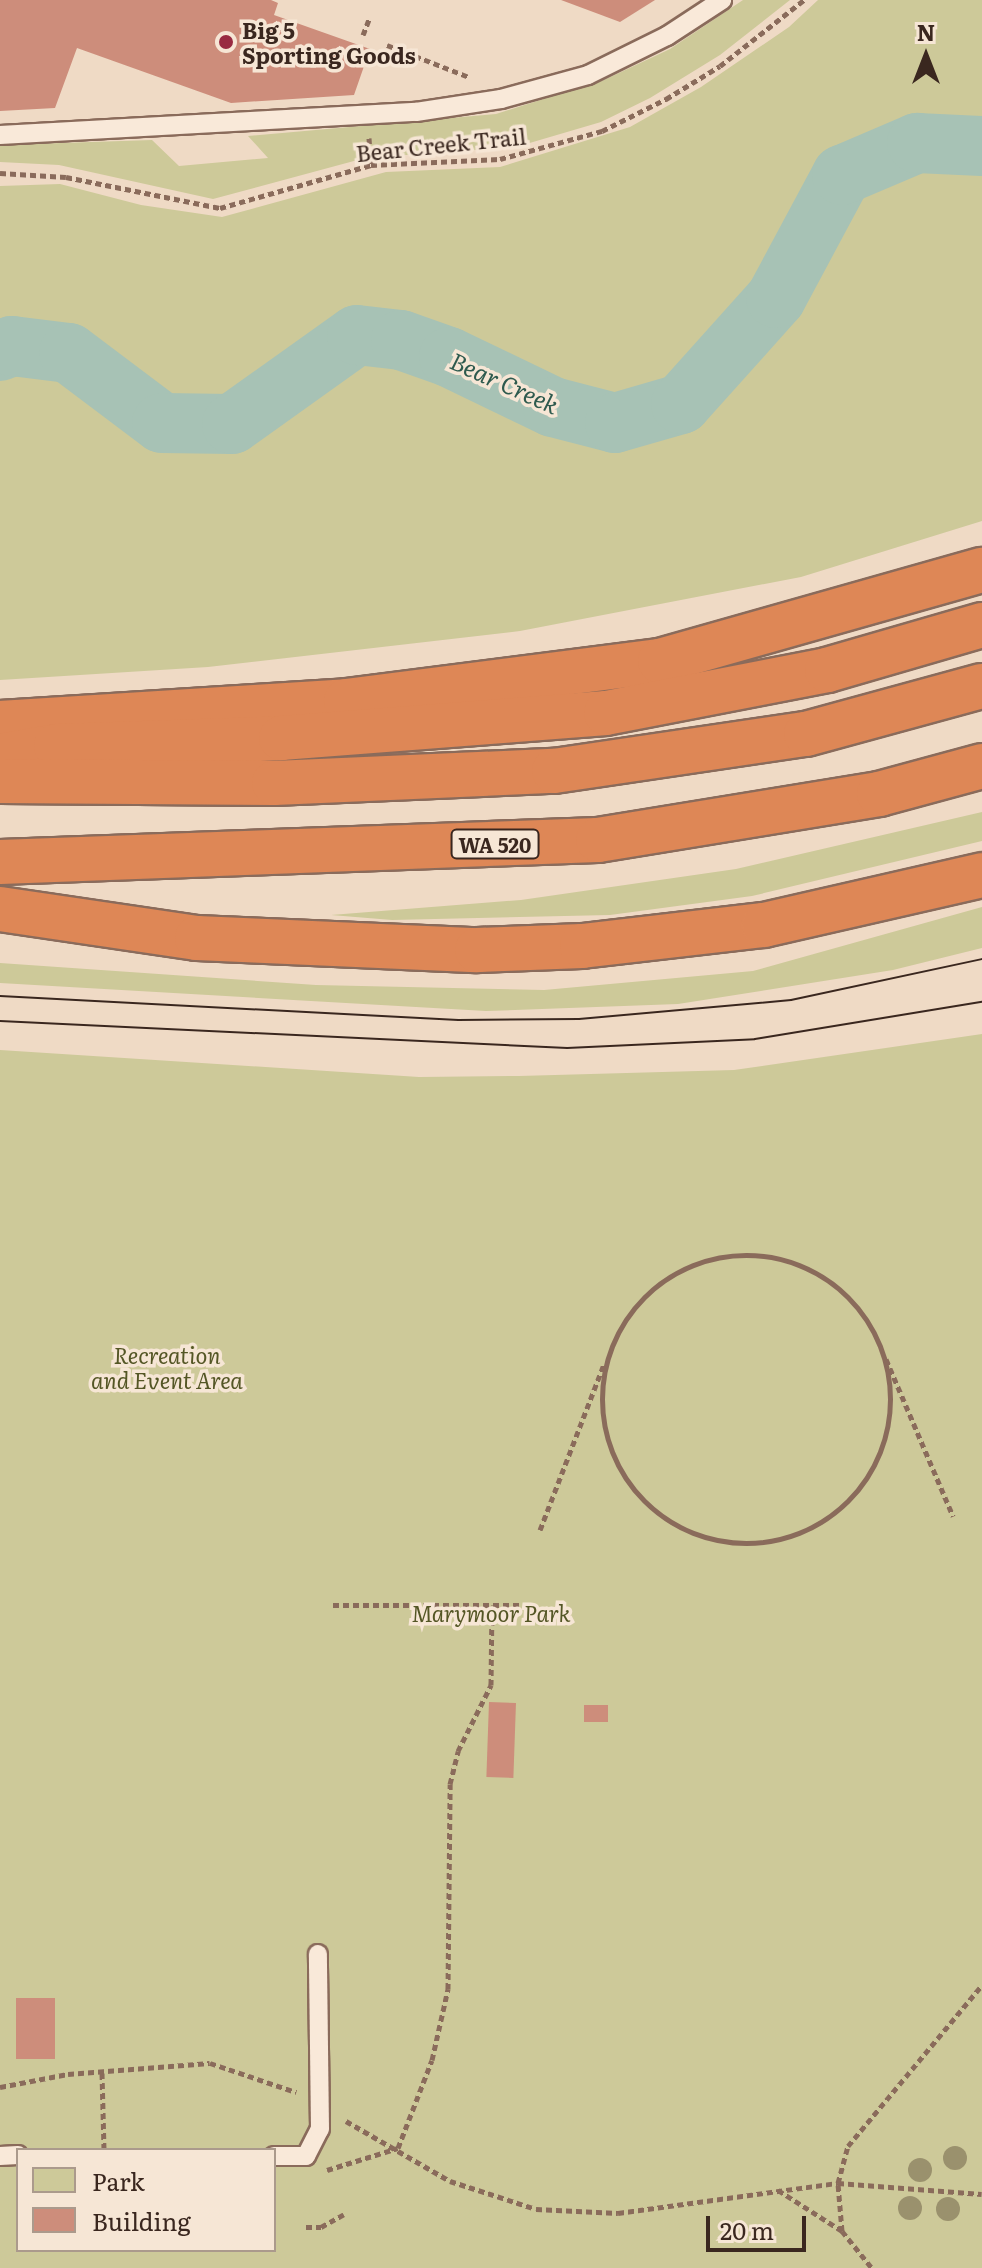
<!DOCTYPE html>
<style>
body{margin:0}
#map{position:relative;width:982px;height:2268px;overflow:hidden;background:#efdac5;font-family:Literata,serif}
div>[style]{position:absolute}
.green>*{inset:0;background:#cdc999}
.river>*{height:60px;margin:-30px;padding:0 30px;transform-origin:30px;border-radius:30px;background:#a7c2b5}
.building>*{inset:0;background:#cd8d7b;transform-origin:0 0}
.path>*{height:5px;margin-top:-2.5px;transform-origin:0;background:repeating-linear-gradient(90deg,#8a6b5b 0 6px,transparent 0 10px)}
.path>.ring{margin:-2.5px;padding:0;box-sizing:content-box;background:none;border:5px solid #8a6b5b;border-radius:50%}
.roads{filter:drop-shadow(2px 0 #8a6b5b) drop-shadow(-2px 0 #8a6b5b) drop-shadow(0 2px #8a6b5b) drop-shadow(0 -2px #8a6b5b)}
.service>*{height:18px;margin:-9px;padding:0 9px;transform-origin:9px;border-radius:9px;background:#f9e9d9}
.motorway>*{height:44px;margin:-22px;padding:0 22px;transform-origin:22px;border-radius:22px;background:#de8756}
.tram>*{height:2px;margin:-1px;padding:0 1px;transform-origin:1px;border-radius:1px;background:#3a271f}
.trees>*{width:24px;height:24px;margin:-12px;border-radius:50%;background:#9a916d}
.dots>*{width:22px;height:22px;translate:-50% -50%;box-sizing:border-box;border:4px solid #f6e6d5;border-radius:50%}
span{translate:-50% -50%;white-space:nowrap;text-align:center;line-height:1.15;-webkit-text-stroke:7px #f6e6d5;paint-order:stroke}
.shield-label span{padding:2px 6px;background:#f6e6d5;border:2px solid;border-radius:6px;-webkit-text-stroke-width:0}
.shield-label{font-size:20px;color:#3a271f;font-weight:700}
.poi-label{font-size:22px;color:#3a271f;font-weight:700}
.left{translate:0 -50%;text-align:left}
.street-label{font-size:22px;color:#3a271f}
.park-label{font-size:22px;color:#545625;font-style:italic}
.water-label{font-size:24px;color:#2e5a4e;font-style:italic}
.legend{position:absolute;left:16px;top:2148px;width:260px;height:104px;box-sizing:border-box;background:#f6e6d5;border:2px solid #ab9a8c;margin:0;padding:10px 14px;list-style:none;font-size:24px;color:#3a271f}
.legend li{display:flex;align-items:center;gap:16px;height:40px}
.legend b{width:40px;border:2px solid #ab9a8c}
.north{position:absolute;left:886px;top:16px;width:80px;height:80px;-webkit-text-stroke:6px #f6e6d5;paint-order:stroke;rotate:0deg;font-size:22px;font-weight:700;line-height:32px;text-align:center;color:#3a271f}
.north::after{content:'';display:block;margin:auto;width:28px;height:36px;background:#3a271f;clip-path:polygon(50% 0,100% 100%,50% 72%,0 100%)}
.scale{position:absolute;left:706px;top:2216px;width:100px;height:36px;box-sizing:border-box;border:4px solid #3a271f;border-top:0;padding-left:10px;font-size:24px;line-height:28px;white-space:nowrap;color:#3a271f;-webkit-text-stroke:6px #f6e6d5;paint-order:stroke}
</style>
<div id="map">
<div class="green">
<div style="clip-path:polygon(743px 0,790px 0,720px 55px,650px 98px,601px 122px,516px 147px,365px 158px,213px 199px,59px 165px,0 162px,0 145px,152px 140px,179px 166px,268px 158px,248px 136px,496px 114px,604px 80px,670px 49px)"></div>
<div style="clip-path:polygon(818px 0,982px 0,982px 521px,801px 577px,520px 631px,208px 667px,0 680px,0 186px,60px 184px,141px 205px,222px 217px,386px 172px,500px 167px,630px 127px,701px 87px,789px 27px)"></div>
<div style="clip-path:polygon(982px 812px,982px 841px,752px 896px,610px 915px,392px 920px,331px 915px,521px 900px,736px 869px)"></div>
<div style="clip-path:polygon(982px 907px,982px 948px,893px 970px,678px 1004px,486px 1011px,0 983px,0 963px,316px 985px,544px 990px,753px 971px)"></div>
<div style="clip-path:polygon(evenodd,982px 1034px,982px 2268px,0 2268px,0 1050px,419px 1077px,519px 1076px,734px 1070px,982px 1034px,18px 2150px,274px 2150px,274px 2250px,18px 2250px,18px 2150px)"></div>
</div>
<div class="river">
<div style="left:0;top:351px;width:13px;rotate:-23deg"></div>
<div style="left:12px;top:346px;width:57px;rotate:7deg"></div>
<div style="left:69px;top:353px;width:116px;rotate:37deg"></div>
<div style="left:162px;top:423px;width:70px;rotate:0.8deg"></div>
<div style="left:232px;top:424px;width:153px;rotate:-35.5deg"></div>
<div style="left:357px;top:335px;width:44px;rotate:6.5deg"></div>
<div style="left:401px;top:340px;width:51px;rotate:19.5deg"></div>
<div style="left:449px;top:357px;width:115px;rotate:25.7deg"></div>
<div style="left:553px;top:407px;width:64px;rotate:14.5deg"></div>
<div style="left:615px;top:423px;width:69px;rotate:-16.1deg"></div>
<div style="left:681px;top:404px;width:142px;rotate:-48.1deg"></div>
<div style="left:776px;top:298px;width:140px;rotate:-61.8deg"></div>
<div style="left:842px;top:175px;width:82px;rotate:-23.1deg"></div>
<div style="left:917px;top:143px;width:65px;rotate:2.6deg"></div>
</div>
<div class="building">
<div style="clip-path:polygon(0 0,271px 0,278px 3px,274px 15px,370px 49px,354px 95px,231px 103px,77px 48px,55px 108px,0 111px)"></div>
<div style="clip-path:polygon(561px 0,655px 0,620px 22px)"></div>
<div style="left:489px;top:1702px;width:27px;height:75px;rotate:2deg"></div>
<div style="left:608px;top:1705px;width:17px;height:24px;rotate:90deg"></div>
<div style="left:16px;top:1998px;width:39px;height:61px"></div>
</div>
<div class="path">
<div style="left:363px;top:35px;width:19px;rotate:-69deg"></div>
<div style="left:387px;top:45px;width:88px;rotate:21.3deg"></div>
<div style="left:369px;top:138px;width:27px;rotate:86deg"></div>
<div style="left:0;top:173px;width:66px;rotate:3.5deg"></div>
<div style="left:66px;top:177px;width:157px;rotate:11.4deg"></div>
<div style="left:220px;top:208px;width:157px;rotate:-15.9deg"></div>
<div style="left:371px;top:165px;width:129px;rotate:-2.7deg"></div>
<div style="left:500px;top:159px;width:106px;rotate:-15.4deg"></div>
<div style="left:602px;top:131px;width:72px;rotate:-26.6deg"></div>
<div style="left:666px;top:99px;width:63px;rotate:-31.4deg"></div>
<div style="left:720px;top:66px;width:107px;rotate:-38.2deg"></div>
<div class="ring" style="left:602px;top:1255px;width:283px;height:283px"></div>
<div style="left:886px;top:1359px;width:171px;rotate:66.9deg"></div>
<div style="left:540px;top:1530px;width:178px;rotate:-68.9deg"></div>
<div style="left:333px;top:1605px;width:188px"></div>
<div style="left:102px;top:2073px;width:77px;rotate:88.5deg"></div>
<div style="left:0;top:2087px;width:69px;rotate:-10.8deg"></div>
<div style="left:68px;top:2074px;width:142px;rotate:-4.4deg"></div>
<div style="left:210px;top:2063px;width:91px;rotate:18.6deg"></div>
<div style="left:346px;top:2121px;width:120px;rotate:30deg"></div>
<div style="left:450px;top:2181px;width:90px;rotate:18deg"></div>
<div style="left:536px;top:2209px;width:82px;rotate:2.8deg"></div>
<div style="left:618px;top:2213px;width:222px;rotate:-7.8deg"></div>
<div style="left:838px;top:2183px;width:144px;rotate:4.4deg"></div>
<div style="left:327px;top:2170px;width:74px;rotate:-17.2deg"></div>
<div style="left:398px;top:2148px;width:94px;rotate:-68.9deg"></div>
<div style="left:432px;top:2060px;width:73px;rotate:-77.3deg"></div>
<div style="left:448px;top:1989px;width:205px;rotate:-89.4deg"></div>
<div style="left:450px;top:1784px;width:34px;rotate:-76deg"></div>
<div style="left:458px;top:1751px;width:74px;rotate:-63.4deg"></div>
<div style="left:491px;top:1685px;width:80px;rotate:-89.3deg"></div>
<div style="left:778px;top:2190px;width:76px;rotate:32.6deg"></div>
<div style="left:842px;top:2231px;width:48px;rotate:51deg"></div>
<div style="left:306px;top:2227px;width:15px"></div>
<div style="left:321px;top:2227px;width:26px;rotate:-29deg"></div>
<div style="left:842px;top:2231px;width:48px;rotate:-94.8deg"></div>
<div style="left:838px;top:2183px;width:38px;rotate:-75deg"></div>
<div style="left:848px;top:2146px;width:209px;rotate:-50.2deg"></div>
</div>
<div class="roads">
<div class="service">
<div style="left:0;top:135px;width:417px;rotate:-3.2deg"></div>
<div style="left:416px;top:112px;width:86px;rotate:-8.7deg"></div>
<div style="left:501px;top:99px;width:90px;rotate:-15.4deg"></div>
<div style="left:588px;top:75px;width:88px;rotate:-26.3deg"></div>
<div style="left:667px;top:36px;width:66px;rotate:-33.2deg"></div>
<div style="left:0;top:2156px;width:18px;rotate:-3deg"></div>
<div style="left:274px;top:2156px;width:32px"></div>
<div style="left:306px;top:2156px;width:30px;rotate:-63deg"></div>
<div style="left:320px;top:2129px;width:175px;rotate:-90.7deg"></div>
</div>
<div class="motorway">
<div style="left:0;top:723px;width:347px;rotate:-3.6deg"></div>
<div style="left:346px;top:701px;width:317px;rotate:-7.3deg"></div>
<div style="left:660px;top:661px;width:335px;rotate:-15.8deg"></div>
<div style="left:0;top:756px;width:57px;rotate:-10.1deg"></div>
<div style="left:56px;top:746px;width:225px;rotate:-2deg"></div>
<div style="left:281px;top:738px;width:326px;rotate:-4.4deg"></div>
<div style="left:606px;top:713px;width:225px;rotate:-11deg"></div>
<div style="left:827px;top:670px;width:161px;rotate:-16.2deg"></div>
<div style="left:0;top:781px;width:274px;rotate:0.4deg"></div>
<div style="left:274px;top:783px;width:280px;rotate:-2.5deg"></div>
<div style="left:554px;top:771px;width:255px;rotate:-8.4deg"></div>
<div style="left:806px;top:734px;width:182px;rotate:-15.3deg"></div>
<div style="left:0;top:862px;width:598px;rotate:-2.11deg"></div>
<div style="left:598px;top:840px;width:285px;rotate:-9.3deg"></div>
<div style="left:879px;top:794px;width:107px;rotate:-15.2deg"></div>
<div style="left:0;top:909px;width:199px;rotate:8.4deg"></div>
<div style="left:197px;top:938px;width:280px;rotate:2.5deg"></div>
<div style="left:477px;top:950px;width:105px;rotate:-2.2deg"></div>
<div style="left:582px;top:946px;width:183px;rotate:-6.6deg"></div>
<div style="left:764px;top:925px;width:224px;rotate:-12.9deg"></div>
</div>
</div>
<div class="tram">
<div style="left:0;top:996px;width:459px;rotate:3deg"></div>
<div style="left:458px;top:1020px;width:121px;rotate:-0.5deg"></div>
<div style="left:579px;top:1019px;width:213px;rotate:-5.1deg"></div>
<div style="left:791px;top:1000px;width:195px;rotate:-12.1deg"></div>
<div style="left:0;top:1021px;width:568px;rotate:2.73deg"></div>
<div style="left:567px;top:1048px;width:188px;rotate:-2.7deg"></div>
<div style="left:755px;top:1039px;width:230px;rotate:-9.3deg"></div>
</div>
<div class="trees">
<div style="left:955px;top:2158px"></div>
<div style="left:920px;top:2170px"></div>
<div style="left:910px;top:2208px"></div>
<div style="left:948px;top:2209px"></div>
</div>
<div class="dots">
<div style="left:226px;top:42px;background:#992b42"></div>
</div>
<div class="shield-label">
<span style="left:495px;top:844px">WA 520</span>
</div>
<div class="poi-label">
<span class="left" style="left:242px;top:42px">Big 5<br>Sporting Goods</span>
</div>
<div class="street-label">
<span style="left:441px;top:144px;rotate:-6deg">Bear Creek Trail</span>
</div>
<div class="park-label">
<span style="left:167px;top:1367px">Recreation<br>and Event Area</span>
<span style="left:491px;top:1613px">Marymoor Park</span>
</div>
<div class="water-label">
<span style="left:505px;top:382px;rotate:24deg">Bear Creek</span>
</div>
<ul class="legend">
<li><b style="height:22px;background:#cdc999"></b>Park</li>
<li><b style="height:22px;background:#cd8d7b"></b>Building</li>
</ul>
<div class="north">N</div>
<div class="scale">20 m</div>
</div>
